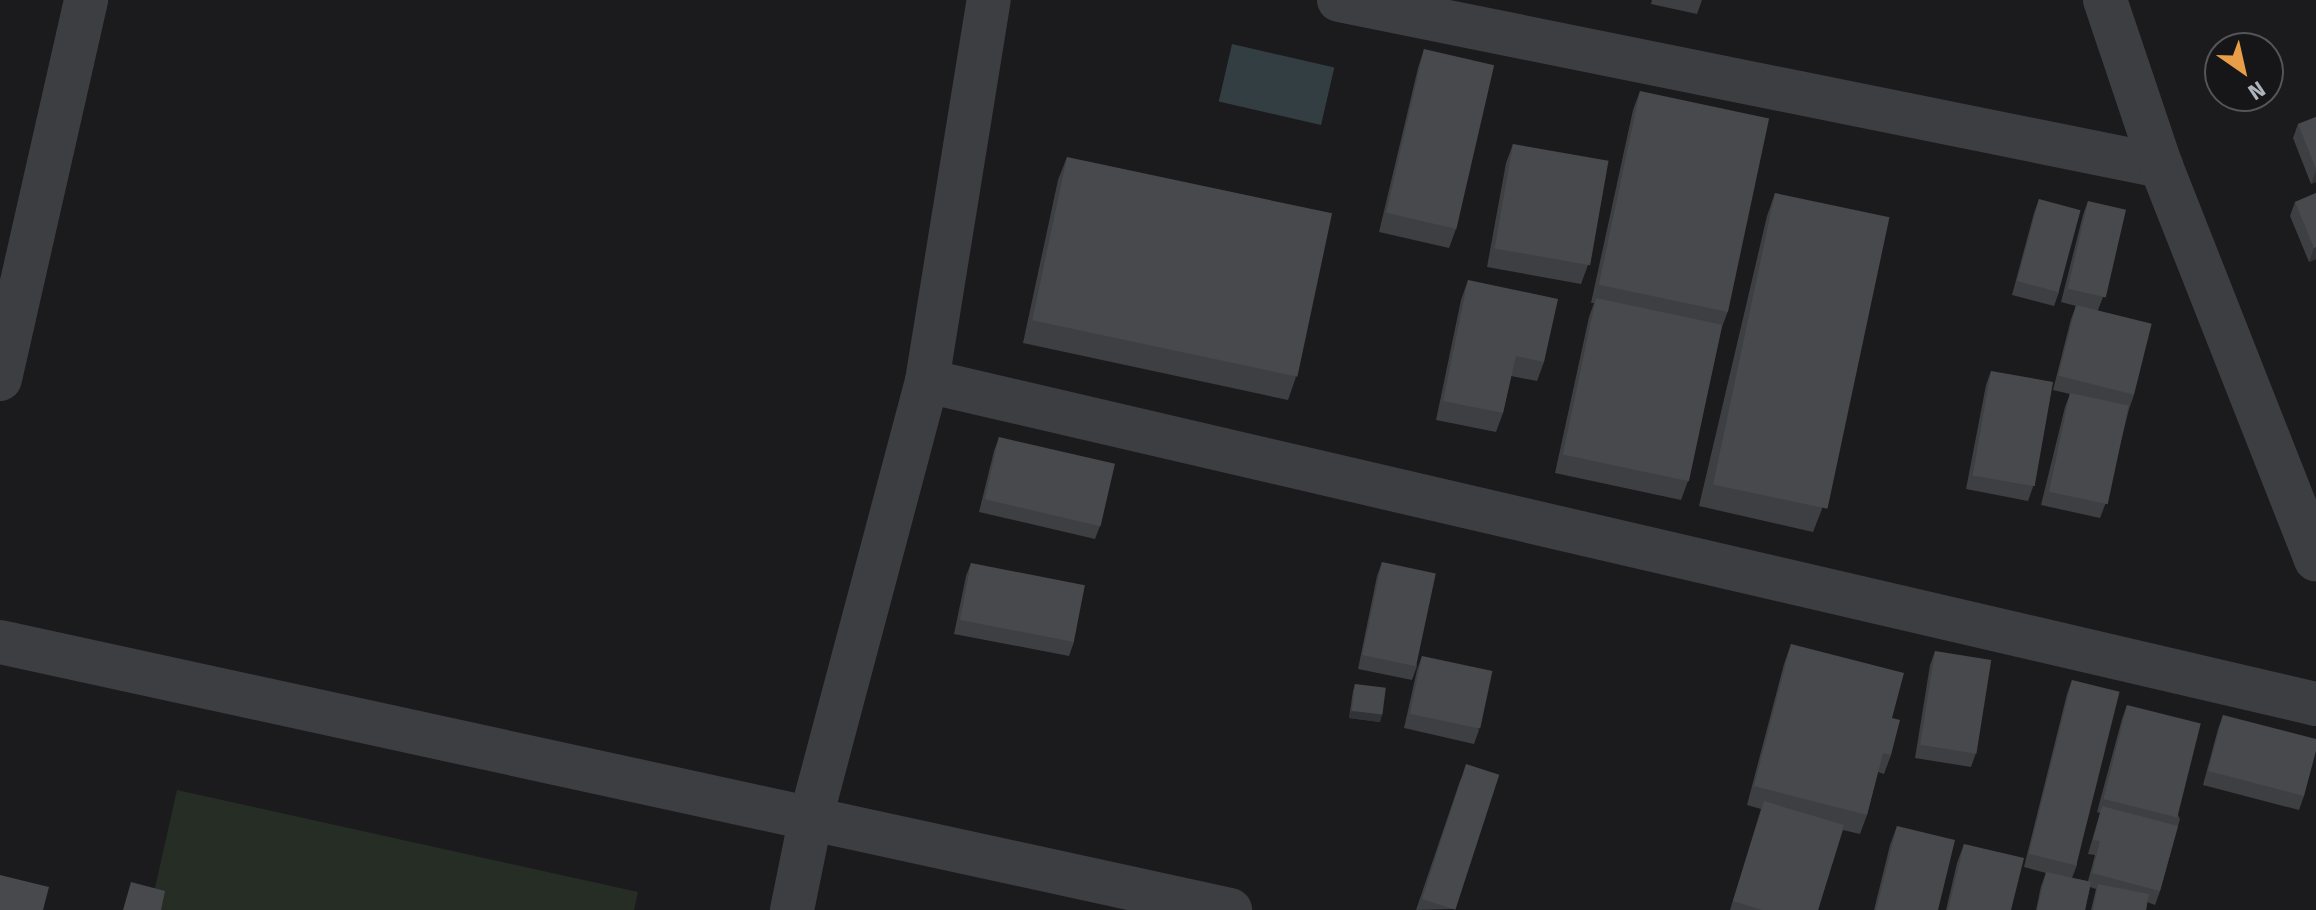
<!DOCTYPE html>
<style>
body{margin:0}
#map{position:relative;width:2316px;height:910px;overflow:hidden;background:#1b1b1d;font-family:"Fira Sans",sans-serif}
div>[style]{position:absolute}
.green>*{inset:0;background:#252d25}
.water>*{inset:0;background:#333e42;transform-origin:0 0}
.minor>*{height:44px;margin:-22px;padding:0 22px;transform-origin:22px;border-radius:22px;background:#3c3e42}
.wall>*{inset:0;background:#3e3f42}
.shaded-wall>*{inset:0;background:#323336}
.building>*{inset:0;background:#48494d;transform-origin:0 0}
span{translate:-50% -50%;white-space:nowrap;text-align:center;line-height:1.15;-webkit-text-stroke:6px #161618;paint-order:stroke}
.north{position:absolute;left:2204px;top:32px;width:80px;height:80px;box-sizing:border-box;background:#161618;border:2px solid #535559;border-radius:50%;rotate:146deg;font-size:22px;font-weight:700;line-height:32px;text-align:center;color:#aeb4bb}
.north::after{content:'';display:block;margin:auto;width:28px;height:36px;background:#e89d48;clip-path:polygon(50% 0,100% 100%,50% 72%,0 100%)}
</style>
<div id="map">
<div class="green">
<div style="clip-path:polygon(177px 790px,638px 892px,634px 910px,150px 910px)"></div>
</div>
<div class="water">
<div style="left:1232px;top:44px;width:105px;height:59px;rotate:13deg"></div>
</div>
<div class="minor">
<div style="left:1339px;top:0;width:839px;rotate:11.42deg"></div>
<div style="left:2105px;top:0;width:175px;rotate:71.4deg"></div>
<div style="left:2161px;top:166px;width:423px;rotate:68.5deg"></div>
<div style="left:0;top:379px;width:389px;rotate:-77.2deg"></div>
<div style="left:927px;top:381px;width:1426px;rotate:13.09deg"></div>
<div style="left:0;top:642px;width:1259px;rotate:12.29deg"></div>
<div style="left:792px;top:910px;width:95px;rotate:-78.5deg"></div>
<div style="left:811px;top:817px;width:451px;rotate:-75.1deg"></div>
<div style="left:927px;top:381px;width:386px;rotate:-80.8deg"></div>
</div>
<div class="wall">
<div style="clip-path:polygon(1652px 0,1702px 0,1697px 14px,1651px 4px)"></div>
<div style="clip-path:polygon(1424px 49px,1456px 229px,1449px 248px,1379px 232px,1418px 68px)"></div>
<div style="clip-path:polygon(1640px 91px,1728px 311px,1722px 327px,1688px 481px,1681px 500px,1555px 473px,1589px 317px,1594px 303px,1591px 303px,1633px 110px)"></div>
<div style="clip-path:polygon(2316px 117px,2316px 182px,2311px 184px,2293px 138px,2298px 124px)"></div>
<div style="clip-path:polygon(1513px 144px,1588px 265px,1581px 284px,1487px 267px,1506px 163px)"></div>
<div style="clip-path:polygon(1067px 157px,1296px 377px,1288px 400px,1023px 343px,1058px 180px)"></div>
<div style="clip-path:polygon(1775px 193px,1822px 509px,1813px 532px,1699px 506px,1767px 216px)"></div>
<div style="clip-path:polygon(2316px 193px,2316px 259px,2309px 262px,2290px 216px,2295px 202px)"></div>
<div style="clip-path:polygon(2039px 199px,2059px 292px,2054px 306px,2012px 295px,2034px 213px)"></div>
<div style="clip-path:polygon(2088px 201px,2103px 297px,2098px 310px,2134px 395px,2129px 409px,2105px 505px,2100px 518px,2041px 505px,2065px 407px,2070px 394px,2053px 390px,2071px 319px,2076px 306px,2061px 302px,2083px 215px)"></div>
<div style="clip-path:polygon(1468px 280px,1544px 362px,1537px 381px,1511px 376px,1503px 413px,1496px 432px,1436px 420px,1461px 300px)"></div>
<div style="clip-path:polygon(1991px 371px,2033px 487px,2028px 501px,1966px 489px,1986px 385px)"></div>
<div style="clip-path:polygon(999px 437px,1100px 526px,1095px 539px,979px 512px,994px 451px)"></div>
<div style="clip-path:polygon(1382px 562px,1417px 666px,1412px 680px,1358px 669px,1377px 576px)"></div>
<div style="clip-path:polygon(971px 563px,1074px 642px,1069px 656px,954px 634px,966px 576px)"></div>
<div style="clip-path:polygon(1791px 644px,1892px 718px,1891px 755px,1884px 774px,1878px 772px,1867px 815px,1860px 834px,1843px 830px,1818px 910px,1730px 910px,1761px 809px,1747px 805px,1784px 664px)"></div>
<div style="clip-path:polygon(1935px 651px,1976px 753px,1971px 767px,1915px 758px,1930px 665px)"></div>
<div style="clip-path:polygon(1422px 656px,1479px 730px,1474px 744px,1404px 728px,1417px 670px)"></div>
<div style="clip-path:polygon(2072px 680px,2077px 865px,2072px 878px,2088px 881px,2095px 855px,2088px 854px,2100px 813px,2097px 812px,2122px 719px,2127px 705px,2180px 819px,2160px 891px,2155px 905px,2147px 902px,2146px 910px,2091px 910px,2096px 889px,2090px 887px,2085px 910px,2036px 910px,2041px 886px,2046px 873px,2024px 867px,2067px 694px)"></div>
<div style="clip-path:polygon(1355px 684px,1382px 714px,1380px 722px,1349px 718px,1353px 691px)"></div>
<div style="clip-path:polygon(2223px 715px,2304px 796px,2299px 810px,2203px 785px,2218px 729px)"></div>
<div style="clip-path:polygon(1461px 778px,1453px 909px,1416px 910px)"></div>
<div style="clip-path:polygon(1897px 826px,1938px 910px,1874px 910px,1890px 845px)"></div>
<div style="clip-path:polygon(1964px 844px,2011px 910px,1946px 910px,1957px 863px)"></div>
</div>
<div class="shaded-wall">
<div style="clip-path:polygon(2316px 171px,2316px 182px,2311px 184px)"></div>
<div style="clip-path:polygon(2316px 247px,2316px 259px,2309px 262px,2314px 248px)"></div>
<div style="clip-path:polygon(1351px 711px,1382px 714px,1380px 722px,1349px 718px)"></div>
</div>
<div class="building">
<div style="left:1424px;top:49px;width:72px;height:168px;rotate:13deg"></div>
<div style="left:1640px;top:91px;width:132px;height:198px;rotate:12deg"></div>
<div style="clip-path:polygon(2316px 117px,2316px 169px,2298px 124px)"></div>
<div style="left:1513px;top:144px;width:97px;height:106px;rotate:10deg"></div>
<div style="left:1067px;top:157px;width:271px;height:167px;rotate:12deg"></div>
<div style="left:1775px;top:193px;width:117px;height:298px;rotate:12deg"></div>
<div style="clip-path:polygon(2316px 193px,2316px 247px,2314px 248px,2295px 202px)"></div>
<div style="left:2039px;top:199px;width:43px;height:85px;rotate:15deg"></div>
<div style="left:2088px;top:201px;width:39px;height:90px;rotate:13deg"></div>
<div style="clip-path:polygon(1468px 280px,1558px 299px,1544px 362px,1516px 356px,1503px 413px,1443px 401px)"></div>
<div style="left:1596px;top:298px;width:129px;height:160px;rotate:12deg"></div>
<div style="left:2076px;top:305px;width:78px;height:73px;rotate:14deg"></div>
<div style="left:1991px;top:371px;width:63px;height:106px;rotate:10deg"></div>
<div style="left:2070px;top:393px;width:60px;height:101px;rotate:12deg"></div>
<div style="left:999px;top:437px;width:119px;height:64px;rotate:13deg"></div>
<div style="left:1382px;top:562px;width:55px;height:95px;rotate:12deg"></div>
<div style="left:971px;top:563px;width:116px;height:58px;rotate:11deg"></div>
<div style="clip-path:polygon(1791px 644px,1904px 673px,1892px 718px,1900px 720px,1891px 755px,1883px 753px,1867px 815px,1754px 786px)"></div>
<div style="left:1935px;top:651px;width:57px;height:95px;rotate:9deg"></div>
<div style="left:1422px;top:656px;width:72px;height:59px;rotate:12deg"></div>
<div style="left:2072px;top:680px;width:49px;height:179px;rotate:14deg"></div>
<div style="left:1355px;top:684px;width:31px;height:27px;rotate:7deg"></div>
<div style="left:2127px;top:705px;width:76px;height:97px;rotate:14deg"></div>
<div style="clip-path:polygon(2223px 715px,2316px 739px,2316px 751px,2304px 796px,2208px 771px)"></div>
<div style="left:1466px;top:764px;width:35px;height:142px;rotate:18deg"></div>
<div style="clip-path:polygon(1764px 801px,1844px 825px,1818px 910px,1762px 910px,1733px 901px)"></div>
<div style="clip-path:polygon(2102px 806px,2178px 826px,2160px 891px,2092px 873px,2100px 841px,2093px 840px)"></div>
<div style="clip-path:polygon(1897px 826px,1955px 840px,1938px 910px,1876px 910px)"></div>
<div style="clip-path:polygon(1964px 844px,2024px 858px,2011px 910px,1948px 910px)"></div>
<div style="clip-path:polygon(2046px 872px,2091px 882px,2085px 910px,2037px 910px)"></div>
<div style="clip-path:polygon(0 875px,49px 887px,43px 910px,0 910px)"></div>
<div style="clip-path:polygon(131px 882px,165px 891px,161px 910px,123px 910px)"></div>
<div style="clip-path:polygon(2098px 884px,2149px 894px,2146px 910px,2093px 910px)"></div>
</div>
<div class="north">N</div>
</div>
